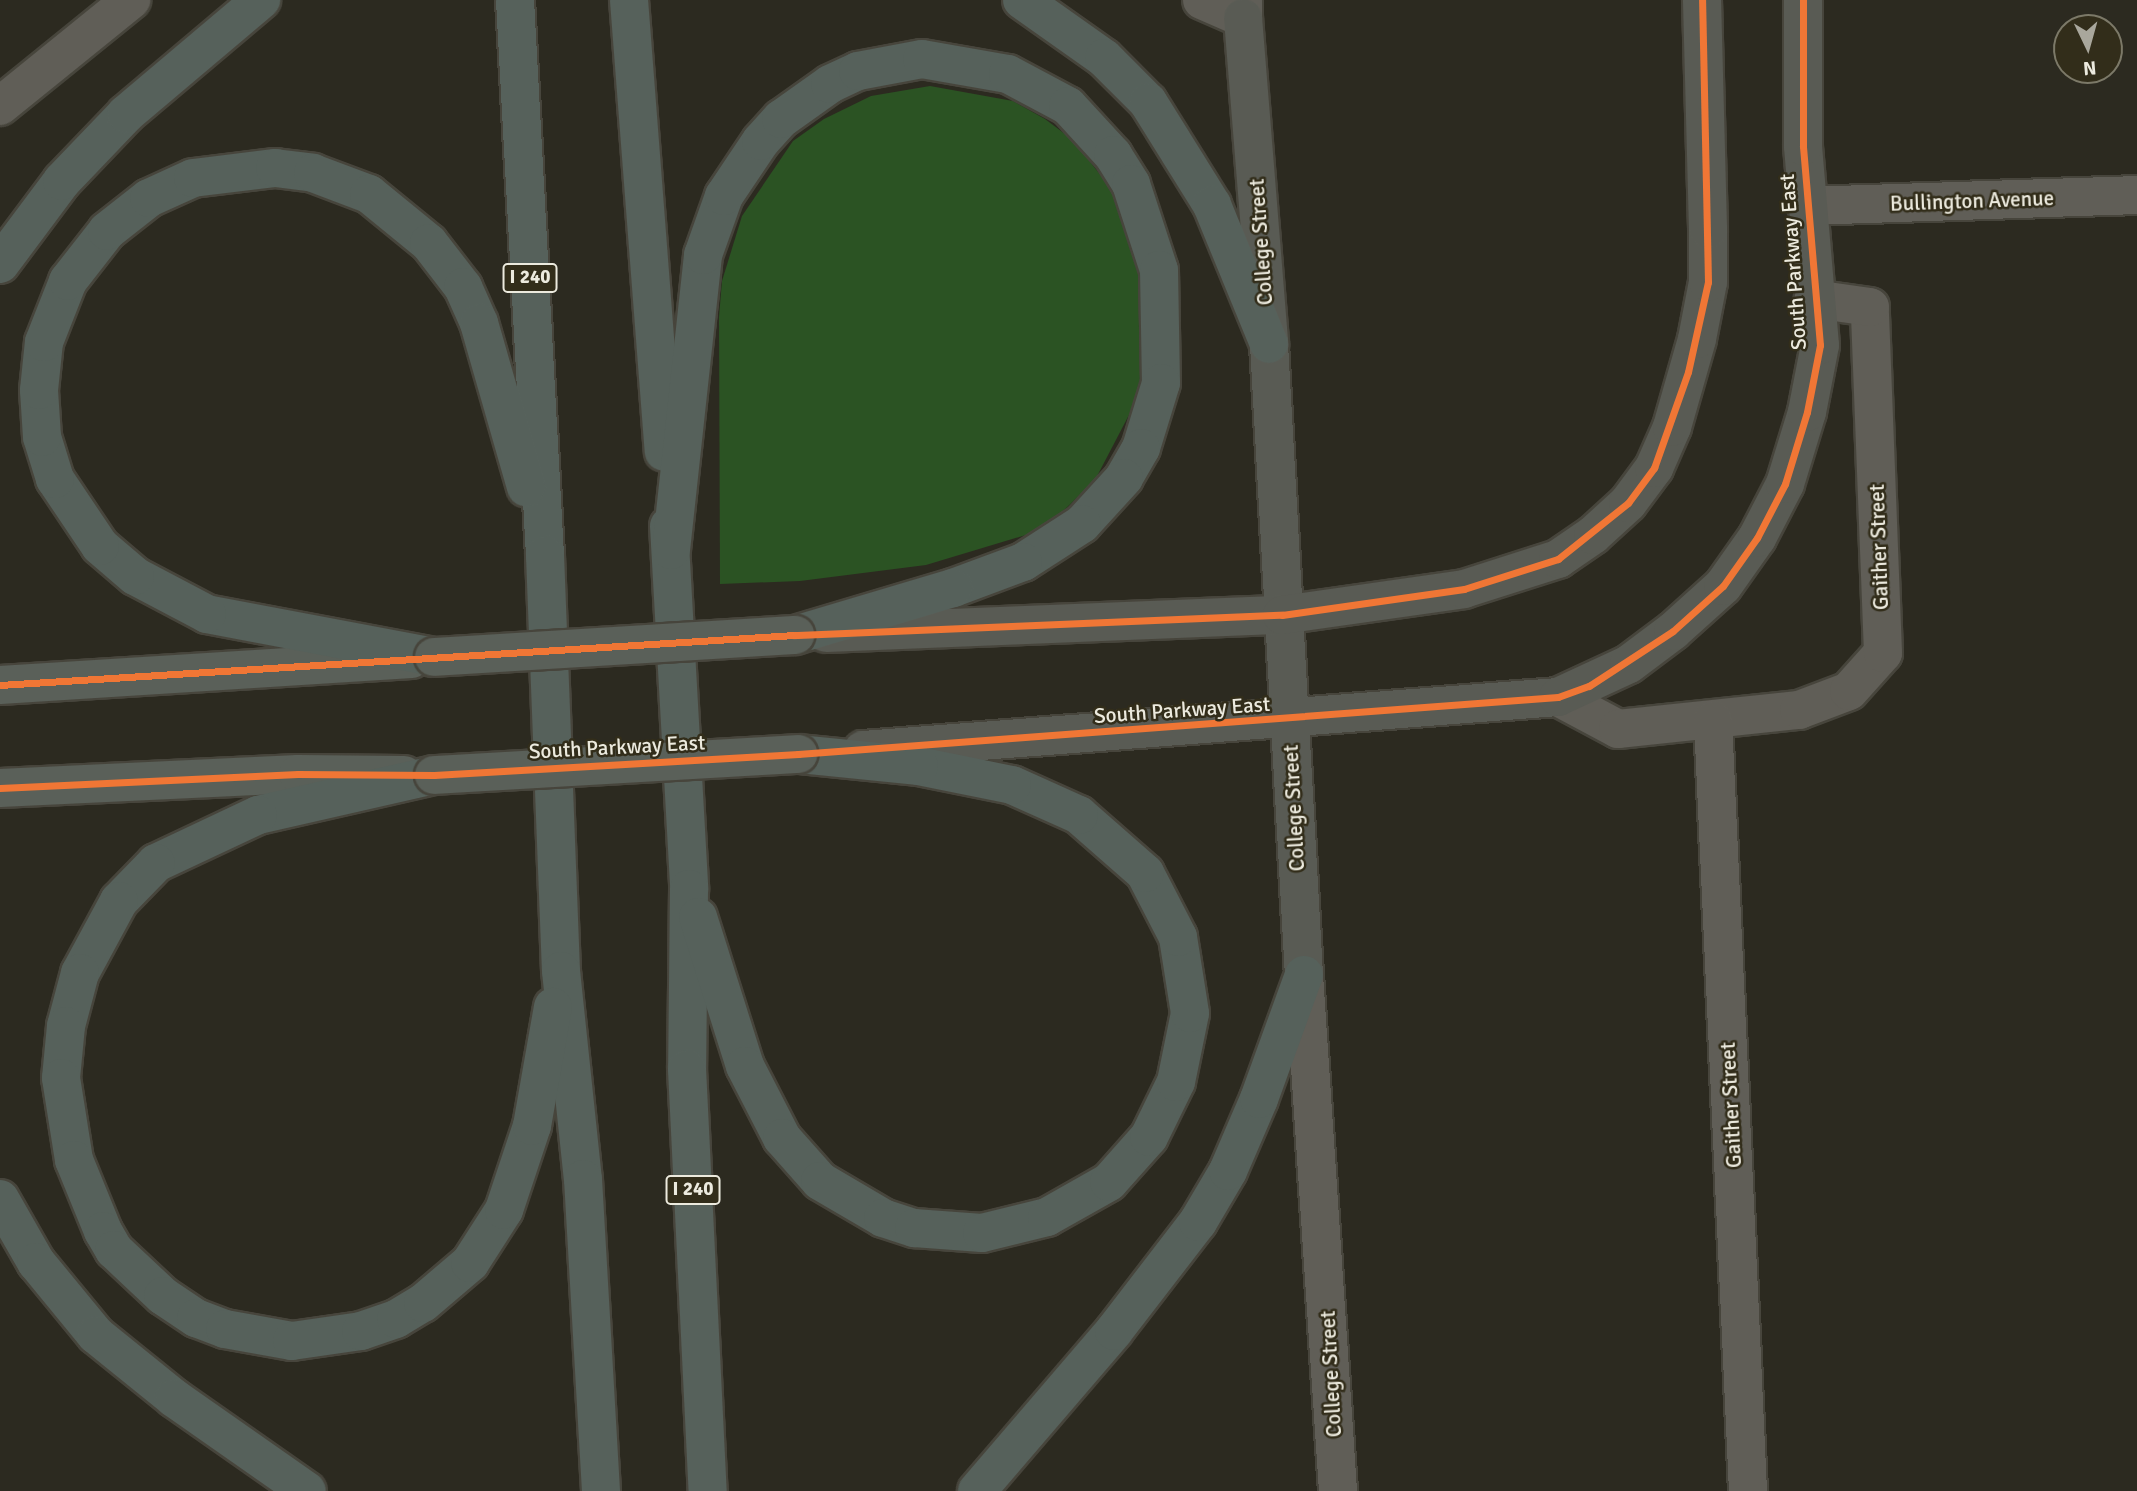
<!DOCTYPE html>
<style>
body{margin:0}
#map{position:relative;width:2137px;height:1491px;overflow:hidden;background:#2c2a20;font-family:Signika,sans-serif}
div>[style]{position:absolute}
.green>*{inset:0;background:#2b5323}
.roads{filter:drop-shadow(2px 0 #47453c) drop-shadow(-2px 0 #47453c) drop-shadow(0 2px #47453c) drop-shadow(0 -2px #47453c)}
.minor>*{height:38px;margin:-19px;padding:0 19px;transform-origin:19px;border-radius:19px;background:#605e57}
.secondary>*{height:38px;margin:-19px;padding:0 19px;transform-origin:19px;border-radius:19px;background:#595b54}
.primary>*{height:38px;margin:-19px;padding:0 19px;transform-origin:19px;border-radius:19px;background:#5a6059}
.motorway>*{height:38px;margin:-19px;padding:0 19px;transform-origin:19px;border-radius:19px;background:#56615b}
.bridges{filter:drop-shadow(2px 0 #47453c) drop-shadow(-2px 0 #47453c) drop-shadow(0 2px #47453c) drop-shadow(0 -2px #47453c)}
.primary-bridge>*{height:38px;margin:-19px;padding:0 19px;transform-origin:19px;border-radius:19px;background:#5a6059}
.cycleway>*{height:7px;margin:-3.5px;padding:0 3.5px;transform-origin:3.5px;border-radius:3.5px;background:#f07635}
span{translate:-50% -50%;white-space:nowrap;text-align:center;line-height:1.15;-webkit-text-stroke:5px #322d1a;paint-order:stroke}
.shield-label span{padding:2px 5px;background:#322d1a;border:2px solid;border-radius:5px;-webkit-text-stroke-width:0}
.shield-label{font-size:19px;color:#eceade;font-weight:700}
.street-label{font-size:21px;color:#eceade}
.north{position:absolute;left:2053px;top:14px;width:70px;height:70px;box-sizing:border-box;background:#322d1a;border:2px solid #7c7968;border-radius:50%;rotate:175deg;font-size:19px;font-weight:700;line-height:28px;text-align:center;color:#eceade}
.north::after{content:'';display:block;margin:auto;width:24px;height:32px;background:#a9a79c;clip-path:polygon(50% 0,100% 100%,50% 72%,0 100%)}
</style>
<div id="map">
<div class="green">
<div style="clip-path:polygon(930px 86px,1013px 101px,1045px 119px,1073px 140px,1113px 191px,1137px 266px,1142px 310px,1141px 378px,1130px 413px,1095px 480px,1059px 515px,1029px 534px,926px 565px,800px 581px,720px 584px,719px 317px,722px 281px,742px 216px,793px 141px,824px 119px,871px 96px)"></div>
</div>
<div class="roads">
<div class="minor">
<div style="left:1202px;top:0;width:45px;rotate:23.7deg"></div>
<div style="left:1243px;top:18px;width:18px;rotate:-90deg"></div>
<div style="left:0;top:106px;width:169px;rotate:-39deg"></div>
<div style="left:1807px;top:206px;width:330px;rotate:-1.9deg"></div>
<div style="left:1558px;top:697px;width:68px;rotate:28.1deg"></div>
<div style="left:1618px;top:729px;width:182px;rotate:-6deg"></div>
<div style="left:1799px;top:710px;width:53px;rotate:-20.8deg"></div>
<div style="left:1849px;top:691px;width:51px;rotate:-48.2deg"></div>
<div style="left:1883px;top:653px;width:346px;rotate:-92.2deg"></div>
<div style="left:1870px;top:307px;width:57px;rotate:-171.9deg"></div>
<div style="left:1713px;top:720px;width:772px;rotate:87.4deg"></div>
<div style="left:1304px;top:975px;width:517px;rotate:86.23deg"></div>
</div>
<div class="secondary">
<div style="left:1243px;top:18px;width:327px;rotate:85.4deg"></div>
<div style="left:1269px;top:344px;width:632px;rotate:86.83deg"></div>
<div style="left:826px;top:633px;width:456px;rotate:-2.3deg"></div>
<div style="left:1282px;top:615px;width:184px;rotate:-8.1deg"></div>
<div style="left:1464px;top:589px;width:99px;rotate:-17.7deg"></div>
<div style="left:1558px;top:559px;width:42px;rotate:-34.4deg"></div>
<div style="left:1593px;top:535px;width:47px;rotate:-42.4deg"></div>
<div style="left:1628px;top:503px;width:44px;rotate:-53.4deg"></div>
<div style="left:1654px;top:468px;width:45px;rotate:-66.3deg"></div>
<div style="left:1672px;top:427px;width:91px;rotate:-74.1deg"></div>
<div style="left:1697px;top:339px;width:58px;rotate:-79.1deg"></div>
<div style="left:1708px;top:282px;width:53px;rotate:-90deg"></div>
<div style="left:1708px;top:229px;width:229px;rotate:-91.5deg"></div>
<div style="left:863px;top:750px;width:697px;rotate:-4.36deg"></div>
<div style="left:1558px;top:697px;width:78px;rotate:-24.9deg"></div>
<div style="left:1629px;top:664px;width:55px;rotate:-36.9deg"></div>
<div style="left:1673px;top:631px;width:67px;rotate:-42deg"></div>
<div style="left:1723px;top:586px;width:59px;rotate:-54.7deg"></div>
<div style="left:1757px;top:538px;width:61px;rotate:-62.6deg"></div>
<div style="left:1785px;top:484px;width:75px;rotate:-73deg"></div>
<div style="left:1807px;top:412px;width:68px;rotate:-79deg"></div>
<div style="left:1820px;top:345px;width:200px;rotate:-94.9deg"></div>
<div style="left:1803px;top:146px;width:146px;rotate:-90deg"></div>
</div>
<div class="primary">
<div style="left:0;top:685px;width:412px;rotate:-3.6deg"></div>
<div style="left:0;top:788px;width:298px;rotate:-2.7deg"></div>
<div style="left:298px;top:774px;width:106px;rotate:0.5deg"></div>
</div>
<div class="motorway">
<div style="left:515px;top:0;width:556px;rotate:86.91deg"></div>
<div style="left:545px;top:555px;width:416px;rotate:87.8deg"></div>
<div style="left:561px;top:971px;width:209px;rotate:84deg"></div>
<div style="left:583px;top:1179px;width:313px;rotate:86.7deg"></div>
<div style="left:629px;top:0;width:453px;rotate:85.6deg"></div>
<div style="left:1022px;top:0;width:100px;rotate:35.3deg"></div>
<div style="left:1104px;top:58px;width:62px;rotate:45deg"></div>
<div style="left:1148px;top:102px;width:121px;rotate:58.1deg"></div>
<div style="left:1212px;top:205px;width:150px;rotate:67.7deg"></div>
<div style="left:0;top:264px;width:104px;rotate:-53.2deg"></div>
<div style="left:62px;top:181px;width:93px;rotate:-46.3deg"></div>
<div style="left:126px;top:114px;width:177px;rotate:-40.2deg"></div>
<div style="left:669px;top:526px;width:364px;rotate:86.8deg"></div>
<div style="left:689px;top:889px;width:180px;rotate:90.6deg"></div>
<div style="left:687px;top:1069px;width:423px;rotate:87.2deg"></div>
<div style="left:671px;top:550px;width:297px;rotate:-83.8deg"></div>
<div style="left:703px;top:255px;width:63px;rotate:-70.4deg"></div>
<div style="left:724px;top:196px;width:66px;rotate:-56.1deg"></div>
<div style="left:761px;top:141px;width:30px;rotate:-48deg"></div>
<div style="left:781px;top:119px;width:60px;rotate:-35.5deg"></div>
<div style="left:830px;top:84px;width:31px;rotate:-25deg"></div>
<div style="left:858px;top:71px;width:65px;rotate:-10.6deg"></div>
<div style="left:922px;top:59px;width:87px;rotate:9.9deg"></div>
<div style="left:1008px;top:74px;width:68px;rotate:28.1deg"></div>
<div style="left:1068px;top:106px;width:67px;rotate:47.4deg"></div>
<div style="left:1113px;top:155px;width:34px;rotate:58deg"></div>
<div style="left:1131px;top:184px;width:90px;rotate:72deg"></div>
<div style="left:1159px;top:270px;width:113px;rotate:89deg"></div>
<div style="left:1161px;top:383px;width:68px;rotate:107.1deg"></div>
<div style="left:1141px;top:448px;width:34px;rotate:120deg"></div>
<div style="left:1124px;top:478px;width:62px;rotate:132.4deg"></div>
<div style="left:1082px;top:524px;width:70px;rotate:147.2deg"></div>
<div style="left:1023px;top:562px;width:75px;rotate:159.6deg"></div>
<div style="left:953px;top:588px;width:165px;rotate:163.4deg"></div>
<div style="left:434px;top:657px;width:231px;rotate:-169.3deg"></div>
<div style="left:207px;top:614px;width:81px;rotate:-152.2deg"></div>
<div style="left:135px;top:576px;width:46px;rotate:-139.4deg"></div>
<div style="left:100px;top:546px;width:81px;rotate:-123.9deg"></div>
<div style="left:55px;top:479px;width:44px;rotate:-107.2deg"></div>
<div style="left:42px;top:437px;width:47px;rotate:-93.7deg"></div>
<div style="left:39px;top:390px;width:48px;rotate:-84.1deg"></div>
<div style="left:44px;top:342px;width:66px;rotate:-68.5deg"></div>
<div style="left:68px;top:281px;width:63px;rotate:-52deg"></div>
<div style="left:107px;top:231px;width:53px;rotate:-38.2deg"></div>
<div style="left:149px;top:198px;width:48px;rotate:-24.4deg"></div>
<div style="left:193px;top:178px;width:83px;rotate:-7deg"></div>
<div style="left:275px;top:168px;width:38px;rotate:7deg"></div>
<div style="left:313px;top:173px;width:60px;rotate:20.6deg"></div>
<div style="left:369px;top:194px;width:77px;rotate:39.2deg"></div>
<div style="left:429px;top:243px;width:56px;rotate:52.3deg"></div>
<div style="left:463px;top:287px;width:39px;rotate:66deg"></div>
<div style="left:479px;top:323px;width:171px;rotate:74deg"></div>
<div style="left:434px;top:775px;width:180px;rotate:167.2deg"></div>
<div style="left:258px;top:815px;width:113px;rotate:154.8deg"></div>
<div style="left:156px;top:863px;width:53px;rotate:134.2deg"></div>
<div style="left:119px;top:901px;width:82px;rotate:118.4deg"></div>
<div style="left:80px;top:973px;width:55px;rotate:104.8deg"></div>
<div style="left:66px;top:1026px;width:52px;rotate:95.5deg"></div>
<div style="left:61px;top:1078px;width:83px;rotate:81deg"></div>
<div style="left:74px;top:1160px;width:77px;rotate:67.8deg"></div>
<div style="left:103px;top:1231px;width:22px;rotate:60deg"></div>
<div style="left:114px;top:1250px;width:67px;rotate:43.2deg"></div>
<div style="left:163px;top:1296px;width:40px;rotate:34deg"></div>
<div style="left:196px;top:1318px;width:31px;rotate:21deg"></div>
<div style="left:225px;top:1329px;width:68px;rotate:10.2deg"></div>
<div style="left:292px;top:1341px;width:70px;rotate:-8.2deg"></div>
<div style="left:361px;top:1331px;width:37px;rotate:-19deg"></div>
<div style="left:396px;top:1319px;width:31px;rotate:-31deg"></div>
<div style="left:423px;top:1303px;width:62px;rotate:-40.4deg"></div>
<div style="left:470px;top:1263px;width:63px;rotate:-57.3deg"></div>
<div style="left:504px;top:1210px;width:89px;rotate:-71.6deg"></div>
<div style="left:532px;top:1126px;width:121px;rotate:-80deg"></div>
<div style="left:698px;top:917px;width:156px;rotate:72.5deg"></div>
<div style="left:745px;top:1066px;width:81px;rotate:62.8deg"></div>
<div style="left:782px;top:1138px;width:57px;rotate:48.5deg"></div>
<div style="left:820px;top:1181px;width:73px;rotate:30.4deg"></div>
<div style="left:883px;top:1218px;width:33px;rotate:18deg"></div>
<div style="left:914px;top:1228px;width:68px;rotate:4.2deg"></div>
<div style="left:982px;top:1233px;width:67px;rotate:-13.8deg"></div>
<div style="left:1047px;top:1217px;width:71px;rotate:-29.4deg"></div>
<div style="left:1109px;top:1182px;width:60px;rotate:-48.4deg"></div>
<div style="left:1149px;top:1137px;width:61px;rotate:-63.9deg"></div>
<div style="left:1176px;top:1082px;width:70px;rotate:-78.5deg"></div>
<div style="left:1190px;top:1013px;width:77px;rotate:-99deg"></div>
<div style="left:1178px;top:937px;width:72px;rotate:-117.3deg"></div>
<div style="left:1145px;top:873px;width:88px;rotate:-138.7deg"></div>
<div style="left:1079px;top:815px;width:73px;rotate:-155.9deg"></div>
<div style="left:1012px;top:785px;width:95px;rotate:-168.5deg"></div>
<div style="left:919px;top:766px;width:122px;rotate:-174.3deg"></div>
<div style="left:0;top:1199px;width:73px;rotate:60.3deg"></div>
<div style="left:36px;top:1262px;width:94px;rotate:50.6deg"></div>
<div style="left:96px;top:1335px;width:100px;rotate:38.9deg"></div>
<div style="left:174px;top:1398px;width:162px;rotate:35deg"></div>
<div style="left:977px;top:1491px;width:211px;rotate:-49.4deg"></div>
<div style="left:1114px;top:1331px;width:138px;rotate:-52.4deg"></div>
<div style="left:1198px;top:1222px;width:59px;rotate:-59.5deg"></div>
<div style="left:1228px;top:1171px;width:78px;rotate:-66.7deg"></div>
<div style="left:1259px;top:1099px;width:132px;rotate:-70.1deg"></div>
</div>
</div>
<div class="bridges">
<div class="primary-bridge">
<div style="left:434px;top:657px;width:362px;rotate:-3.5deg"></div>
<div style="left:434px;top:775px;width:365px;rotate:-3.3deg"></div>
</div>
</div>
<div class="cycleway">
<div style="left:0;top:685px;width:797px;rotate:-3.6deg"></div>
<div style="left:795px;top:635px;width:487px;rotate:-2.4deg"></div>
<div style="left:1282px;top:615px;width:184px;rotate:-8.1deg"></div>
<div style="left:1464px;top:589px;width:99px;rotate:-17.7deg"></div>
<div style="left:1558px;top:559px;width:90px;rotate:-38.7deg"></div>
<div style="left:1628px;top:503px;width:44px;rotate:-53.4deg"></div>
<div style="left:1654px;top:468px;width:102px;rotate:-70.5deg"></div>
<div style="left:1688px;top:372px;width:92px;rotate:-77.5deg"></div>
<div style="left:1708px;top:282px;width:282px;rotate:-91.2deg"></div>
<div style="left:0;top:788px;width:298px;rotate:-2.7deg"></div>
<div style="left:298px;top:774px;width:136px;rotate:0.4deg"></div>
<div style="left:434px;top:775px;width:365px;rotate:-3.3deg"></div>
<div style="left:798px;top:754px;width:762px;rotate:-4.29deg"></div>
<div style="left:1558px;top:697px;width:33px;rotate:-20deg"></div>
<div style="left:1589px;top:686px;width:100px;rotate:-33.2deg"></div>
<div style="left:1673px;top:631px;width:67px;rotate:-42deg"></div>
<div style="left:1723px;top:586px;width:59px;rotate:-54.7deg"></div>
<div style="left:1757px;top:538px;width:61px;rotate:-62.6deg"></div>
<div style="left:1785px;top:484px;width:75px;rotate:-73deg"></div>
<div style="left:1807px;top:412px;width:68px;rotate:-79deg"></div>
<div style="left:1820px;top:345px;width:200px;rotate:-94.9deg"></div>
<div style="left:1803px;top:146px;width:146px;rotate:-90deg"></div>
</div>
<div class="shield-label">
<span style="left:530px;top:278px">I 240</span>
<span style="left:693px;top:1190px">I 240</span>
</div>
<div class="street-label">
<span style="left:1972px;top:201px;rotate:-2deg">Bullington Avenue</span>
<span style="left:1261px;top:242px;rotate:-94deg">College Street</span>
<span style="left:1793px;top:262px;rotate:-94deg">South Parkway East</span>
<span style="left:1879px;top:547px;rotate:-92deg">Gaither Street</span>
<span style="left:1182px;top:710px;rotate:-4deg">South Parkway East</span>
<span style="left:617px;top:747px;rotate:-3deg">South Parkway East</span>
<span style="left:1294px;top:808px;rotate:-93deg">College Street</span>
<span style="left:1731px;top:1105px;rotate:-93deg">Gaither Street</span>
<span style="left:1331px;top:1374px;rotate:-93deg">College Street</span>
</div>
<div class="north">N</div>
</div>
